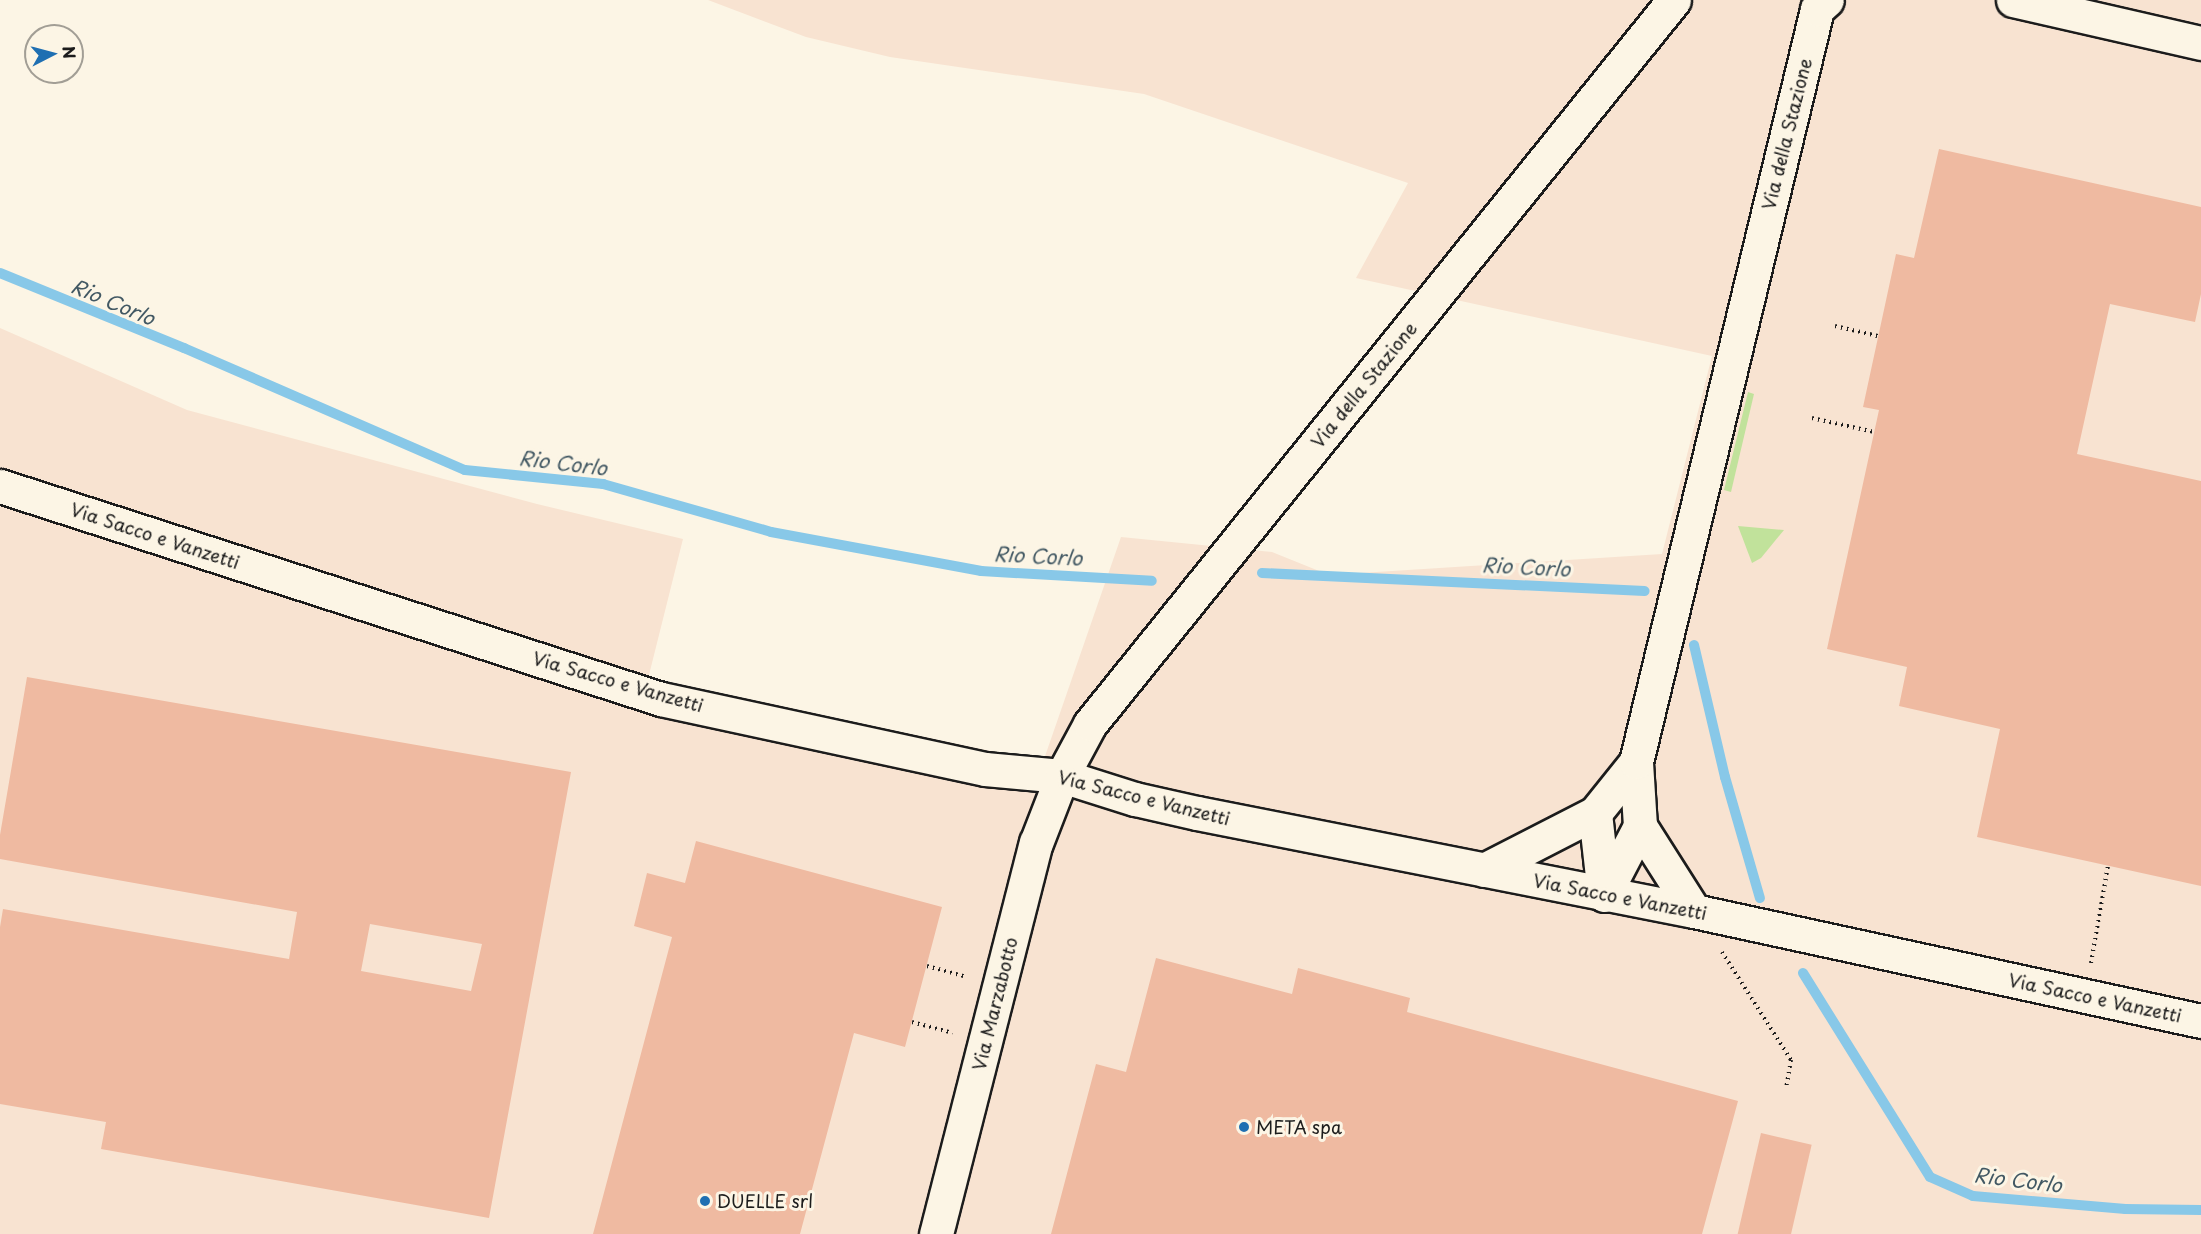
<!DOCTYPE html>
<style>
body{margin:0}
#map{position:relative;width:2201px;height:1234px;overflow:hidden;background:#fcf5e5;font-family:"Playpen Sans",sans-serif}
div>[style]{position:absolute}
.built>*{inset:0;background:#f8e3d1}
.green>*{inset:0;background:#c1e29b}
.stream>*{height:10px;margin:-5px;padding:0 5px;transform-origin:5px;border-radius:5px;background:#88c8e8}
.building>*{inset:0;background:#efbaa1;transform-origin:0 0}
.path>*{height:4px;margin-top:-2px;transform-origin:0;background:repeating-linear-gradient(90deg,#1c1c1c 0 1.5px,transparent 0 6px)}
.roads{filter:drop-shadow(2px 0 #1c1c1c) drop-shadow(-2px 0 #1c1c1c) drop-shadow(0 2px #1c1c1c) drop-shadow(0 -2px #1c1c1c)}
.minor>*{height:33px;margin:-16.5px;padding:0 16.5px;transform-origin:16.5px;border-radius:16.5px;background:#fcf5e5}
.dots>*{width:16px;height:16px;translate:-50% -50%;box-sizing:border-box;border:3px solid #fcf5e5;border-radius:50%}
span{translate:-50% -50%;white-space:nowrap;text-align:center;line-height:1.15;-webkit-text-stroke:6px #fcf5e5;paint-order:stroke}
.street-label{font-size:18px;color:#1c1c1c}
.poi-label{font-size:18px;color:#1c1c1c}
.left{translate:0 -50%;text-align:left}
.water-label{font-size:20px;color:#425863;font-style:italic}
.north{position:absolute;left:24px;top:24px;width:60px;height:60px;box-sizing:border-box;background:#fcf5e5;border:2px solid #a29e95;border-radius:50%;rotate:84deg;font-size:16px;font-weight:700;line-height:24px;text-align:center;color:#1c1c1c}
.north::after{content:'';display:block;margin:auto;width:21px;height:27px;background:#1f6fb2;clip-path:polygon(50% 0,100% 100%,50% 72%,0 100%)}
</style>
<div id="map">
<div class="built">
<div style="clip-path:polygon(708px 0,2201px 0,2201px 1234px,0 1234px,0 328px,187px 410px,537px 504px,683px 539px,648px 679px,1043px 762px,1121px 537px,1272px 552px,1329px 575px,1662px 554px,1712px 356px,1356px 278px,1408px 183px,1144px 94px,890px 57px,806px 37px)"></div>
</div>
<div class="green">
<div style="clip-path:polygon(1748px 392px,1754px 394px,1731px 492px,1724px 490px)"></div>
<div style="clip-path:polygon(1738px 526px,1784px 530px,1761px 558px,1752px 563px)"></div>
</div>
<div class="stream">
<div style="left:0;top:273px;width:199px;rotate:22.2deg"></div>
<div style="left:184px;top:348px;width:306px;rotate:23.5deg"></div>
<div style="left:465px;top:470px;width:139px;rotate:5.8deg"></div>
<div style="left:603px;top:484px;width:175px;rotate:15.9deg"></div>
<div style="left:771px;top:532px;width:214px;rotate:10.5deg"></div>
<div style="left:981px;top:571px;width:171px;rotate:3.3deg"></div>
<div style="left:1262px;top:573px;width:383px;rotate:2.7deg"></div>
<div style="left:1694px;top:645px;width:136px;rotate:76.8deg"></div>
<div style="left:1725px;top:777px;width:126px;rotate:73.9deg"></div>
<div style="left:1803px;top:973px;width:240px;rotate:58.1deg"></div>
<div style="left:1930px;top:1177px;width:47px;rotate:23.8deg"></div>
<div style="left:1973px;top:1196px;width:153px;rotate:4.9deg"></div>
<div style="left:2125px;top:1209px;width:76px;rotate:0.8deg"></div>
</div>
<div class="building">
<div style="clip-path:polygon(1939px 149px,2201px 207px,2201px 294px,2195px 322px,2110px 304px,2077px 454px,2201px 481px,2201px 886px,1977px 837px,2000px 729px,1899px 706px,1907px 667px,1827px 649px,1879px 410px,1863px 407px,1896px 254px,1914px 258px)"></div>
<div style="clip-path:polygon(evenodd,27px 677px,571px 772px,489px 1218px,101px 1149px,106px 1122px,0 1104px,0 927px,3px 909px,289px 959px,297px 912px,0 859px,0 835px,27px 677px,370px 924px,482px 944px,471px 991px,361px 971px,370px 924px)"></div>
<div style="clip-path:polygon(696px 841px,942px 907px,905px 1047px,854px 1033px,800px 1234px,593px 1234px,672px 937px,634px 926px,647px 873px,685px 883px)"></div>
<div style="clip-path:polygon(1156px 958px,1292px 994px,1298px 968px,1410px 998px,1407px 1012px,1738px 1101px,1702px 1234px,1051px 1234px,1096px 1064px,1126px 1072px)"></div>
<div style="left:1761px;top:1133px;width:52px;height:104px;rotate:13deg"></div>
</div>
<div class="path">
<div style="left:1835px;top:326px;width:44px;rotate:13.1deg"></div>
<div style="left:1812px;top:418px;width:64px;rotate:12.7deg"></div>
<div style="left:1722px;top:952px;width:128px;rotate:57.4deg"></div>
<div style="left:1791px;top:1060px;width:29px;rotate:100deg"></div>
<div style="left:2091px;top:963px;width:98px;rotate:-80.1deg"></div>
<div style="left:927px;top:966px;width:41px;rotate:15.4deg"></div>
<div style="left:912px;top:1022px;width:42px;rotate:15deg"></div>
</div>
<div class="roads">
<div class="minor">
<div style="left:2013px;top:0;width:193px;rotate:12.9deg"></div>
<div style="left:0;top:486px;width:694px;rotate:17.86deg"></div>
<div style="left:661px;top:699px;width:331px;rotate:12.2deg"></div>
<div style="left:985px;top:769px;width:77px;rotate:5.2deg"></div>
<div style="left:1062px;top:776px;width:77px;rotate:17.5deg"></div>
<div style="left:1135px;top:799px;width:64px;rotate:12.7deg"></div>
<div style="left:1197px;top:813px;width:507px;rotate:11.15deg"></div>
<div style="left:1694px;top:911px;width:519px;rotate:12.24deg"></div>
<div style="left:1595px;top:813px;width:82px;rotate:83.7deg"></div>
<div style="left:1484px;top:870px;width:125px;rotate:-27.2deg"></div>
<div style="left:1595px;top:813px;width:65px;rotate:-51.2deg"></div>
<div style="left:1604px;top:895px;width:78px;rotate:-62.4deg"></div>
<div style="left:1694px;top:911px;width:101px;rotate:-122.4deg"></div>
<div style="left:1640px;top:826px;width:64px;rotate:-93.6deg"></div>
<div style="left:1636px;top:762px;width:774px;rotate:-76.48deg"></div>
<div style="left:1817px;top:9px;width:13px;rotate:-42deg"></div>
<div style="left:936px;top:1234px;width:404px;rotate:-75.7deg"></div>
<div style="left:1036px;top:843px;width:72px;rotate:-68.8deg"></div>
<div style="left:1062px;top:776px;width:59px;rotate:-61.7deg"></div>
<div style="left:1090px;top:724px;width:930px;rotate:-51.11deg"></div>
</div>
</div>
<div class="dots">
<div style="left:1244px;top:1127px;background:#1f6fb2"></div>
<div style="left:705px;top:1201px;background:#1f6fb2"></div>
</div>
<div class="street-label">
<span style="left:1787px;top:134px;rotate:-76deg">Via della Stazione</span>
<span style="left:1364px;top:385px;rotate:-51deg">Via della Stazione</span>
<span style="left:155px;top:536px;rotate:18deg">Via Sacco e Vanzetti</span>
<span style="left:618px;top:682px;rotate:16deg">Via Sacco e Vanzetti</span>
<span style="left:1144px;top:798px;rotate:14deg">Via Sacco e Vanzetti</span>
<span style="left:1620px;top:897px;rotate:11deg">Via Sacco e Vanzetti</span>
<span style="left:2095px;top:998px;rotate:12deg">Via Sacco e Vanzetti</span>
<span style="left:995px;top:1004px;rotate:-76deg">Via Marzabotto</span>
</div>
<div class="poi-label">
<span class="left" style="left:1256px;top:1127px">META spa</span>
<span class="left" style="left:717px;top:1201px">DUELLE srl</span>
</div>
<div class="water-label">
<span style="left:113px;top:302px;rotate:23deg">Rio Corlo</span>
<span style="left:563px;top:463px;rotate:7deg">Rio Corlo</span>
<span style="left:1038px;top:556px;rotate:3deg">Rio Corlo</span>
<span style="left:1526px;top:567px;rotate:3deg">Rio Corlo</span>
<span style="left:2018px;top:1180px;rotate:7deg">Rio Corlo</span>
</div>
<div class="north">N</div>
</div>
